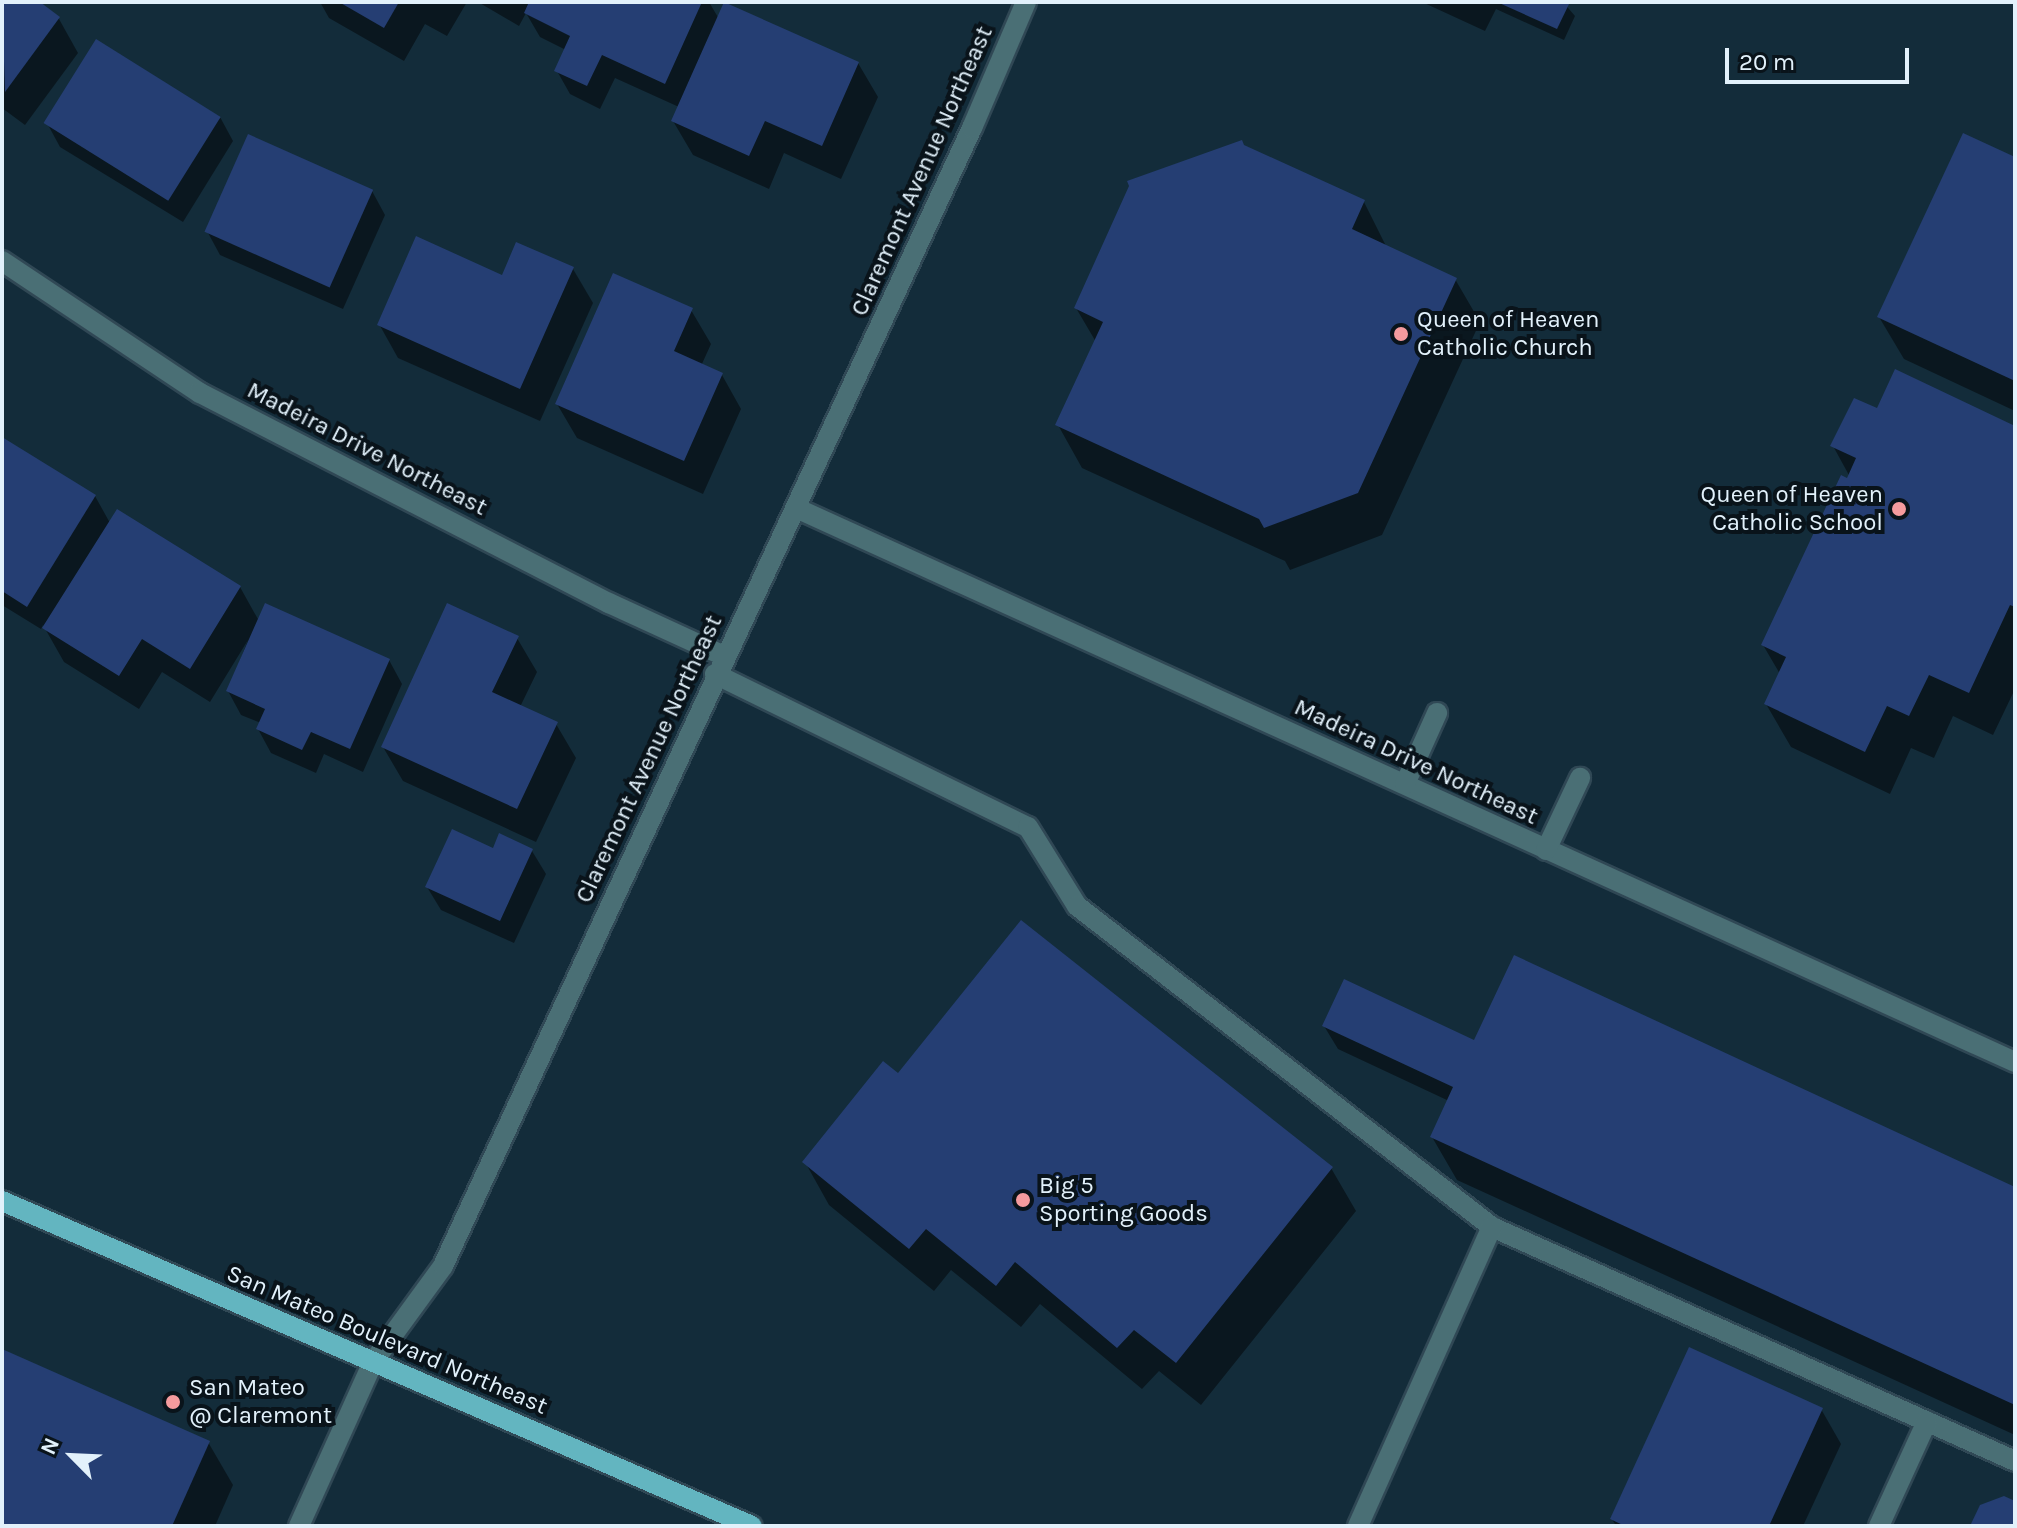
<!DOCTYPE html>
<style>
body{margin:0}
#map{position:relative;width:2017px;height:1528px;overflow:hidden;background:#132c3a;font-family:Karla,sans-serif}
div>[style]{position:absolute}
.shadow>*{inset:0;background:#0007}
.building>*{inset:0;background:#253e73;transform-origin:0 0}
.roads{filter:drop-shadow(2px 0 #304855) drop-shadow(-2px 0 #304855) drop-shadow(0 2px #304855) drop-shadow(0 -2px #304855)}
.minor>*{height:20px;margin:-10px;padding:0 10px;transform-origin:10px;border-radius:10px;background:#4a6f75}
.major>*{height:20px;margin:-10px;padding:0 10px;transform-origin:10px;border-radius:10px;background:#63b5c0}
.dots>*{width:22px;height:22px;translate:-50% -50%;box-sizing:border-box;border:4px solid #09131a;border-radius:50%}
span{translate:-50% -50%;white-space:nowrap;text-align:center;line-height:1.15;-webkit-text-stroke:8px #09131a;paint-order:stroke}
.street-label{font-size:24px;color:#e2f1fb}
.poi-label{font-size:24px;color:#e2f1fb}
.left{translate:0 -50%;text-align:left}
.right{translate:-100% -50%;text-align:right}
.frame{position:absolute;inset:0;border:4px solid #e2f1fb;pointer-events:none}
.north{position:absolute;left:32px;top:1416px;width:80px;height:80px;-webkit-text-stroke:6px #09131a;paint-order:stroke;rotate:294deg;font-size:22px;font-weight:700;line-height:32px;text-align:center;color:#e2f1fb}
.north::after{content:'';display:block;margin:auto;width:28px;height:36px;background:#e2f1fb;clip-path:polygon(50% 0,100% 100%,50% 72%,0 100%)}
.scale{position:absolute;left:1725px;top:48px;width:184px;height:36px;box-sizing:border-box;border:4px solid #e2f1fb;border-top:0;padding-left:10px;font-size:24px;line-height:28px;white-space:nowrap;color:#e2f1fb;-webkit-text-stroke:6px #09131a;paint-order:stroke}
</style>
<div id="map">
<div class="shadow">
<div style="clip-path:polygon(2px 2px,36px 2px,59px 19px,78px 53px,25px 125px,2px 108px)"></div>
<div style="clip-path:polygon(320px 2px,467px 2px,447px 36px,425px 24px,404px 61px,329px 18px)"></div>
<div style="clip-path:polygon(478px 2px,709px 2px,719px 19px,858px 63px,878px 97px,841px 179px,784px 153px,769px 189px,693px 155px,673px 121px,679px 107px,615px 78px,600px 109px,570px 94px,557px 71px,566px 50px,540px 37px,526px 13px,519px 26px)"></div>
<div style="clip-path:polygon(1422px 2px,1563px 2px,1575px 16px,1564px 40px,1496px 9px,1485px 31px)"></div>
<div style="clip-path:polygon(220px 117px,233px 141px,183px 222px,60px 147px,47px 123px)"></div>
<div style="clip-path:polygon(1243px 146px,1364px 202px,1387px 248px,1455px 279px,1480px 322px,1382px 535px,1290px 570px,1285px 561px,1082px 468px,1058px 425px,1096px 342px,1076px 308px)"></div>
<div style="clip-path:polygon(2015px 159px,2015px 411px,1904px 359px,1879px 317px)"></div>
<div style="clip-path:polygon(372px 191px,385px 215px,343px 309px,220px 255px,207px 231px)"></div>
<div style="clip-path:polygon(573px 269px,593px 303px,540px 421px,398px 358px,379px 324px,503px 277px)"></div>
<div style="clip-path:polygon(691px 310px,711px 344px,701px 366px,722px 375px,741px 409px,703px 494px,577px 438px,557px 404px)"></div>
<div style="clip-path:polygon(1878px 410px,2015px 428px,2015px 689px,1993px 735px,1953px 716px,1934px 758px,1911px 748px,1890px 794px,1791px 747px,1766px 704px,1780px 674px,1763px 645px,1850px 477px,1833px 446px)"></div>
<div style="clip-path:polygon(2px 439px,95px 496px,110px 523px,240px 587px,259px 621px,389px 660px,402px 684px,363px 772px,324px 754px,316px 773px,271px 753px,258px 729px,261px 723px,241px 715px,228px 691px,248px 640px,210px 702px,162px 672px,139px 709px,64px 662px,43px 625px,41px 629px,2px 605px)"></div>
<div style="clip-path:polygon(517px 638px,537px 672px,520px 707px,556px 724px,576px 758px,536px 842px,403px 781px,383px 747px)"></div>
<div style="clip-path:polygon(494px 850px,532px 851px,546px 874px,514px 943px,441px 910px,427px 887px)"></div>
<div style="clip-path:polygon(1324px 1026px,1475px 1045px,2015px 1189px,2015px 1435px,1457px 1180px,1432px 1137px,1449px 1101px,1338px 1049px)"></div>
<div style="clip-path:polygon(898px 1076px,1331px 1168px,1356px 1211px,1201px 1405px,1159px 1371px,1142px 1389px,1040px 1304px,1021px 1327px,951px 1270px,934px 1291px,829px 1205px,805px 1162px)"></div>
<div style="clip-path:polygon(2px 1351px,208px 1442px,233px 1485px,215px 1526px,2px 1526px)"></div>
<div style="clip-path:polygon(1821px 1409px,1841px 1444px,1803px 1526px,1616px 1526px,1612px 1519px)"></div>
</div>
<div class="building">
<div style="clip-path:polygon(2px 2px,40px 2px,60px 17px,5px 92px)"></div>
<div style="clip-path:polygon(339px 2px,399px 2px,384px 28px)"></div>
<div style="clip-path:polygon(529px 2px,702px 2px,665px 84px,602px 55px,587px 86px,554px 71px,570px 36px,524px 13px)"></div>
<div style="clip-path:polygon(724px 2px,859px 62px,822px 146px,765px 121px,749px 156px,671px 121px)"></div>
<div style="clip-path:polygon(1497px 2px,1570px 2px,1557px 29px)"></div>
<div style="left:96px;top:39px;width:147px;height:99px;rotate:32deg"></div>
<div style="clip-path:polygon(1963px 133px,2015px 157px,2015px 381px,1877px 317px)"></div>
<div style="left:248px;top:134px;width:137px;height:107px;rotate:24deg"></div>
<div style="clip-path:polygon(1242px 140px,1244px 145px,1365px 200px,1352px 229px,1457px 278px,1358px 493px,1264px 528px,1259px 519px,1055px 425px,1103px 322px,1074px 308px,1129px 186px,1127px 181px)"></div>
<div style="clip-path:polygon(416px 236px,502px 275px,516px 242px,574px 267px,520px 389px,377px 325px)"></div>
<div style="clip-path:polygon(613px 273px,693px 308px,674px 351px,723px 373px,684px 461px,555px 404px)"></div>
<div style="clip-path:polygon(1895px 369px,2015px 426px,2015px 607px,2010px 605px,1969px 693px,1929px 675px,1909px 716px,1887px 706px,1865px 752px,1764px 704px,1786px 657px,1761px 645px,1841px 475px,1847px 478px,1856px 458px,1830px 446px,1854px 398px,1877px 408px)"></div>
<div style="clip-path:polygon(2px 437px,96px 495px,27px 607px,2px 591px)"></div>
<div style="clip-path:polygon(117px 509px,241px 586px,190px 669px,142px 639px,119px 676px,42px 628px)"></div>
<div style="clip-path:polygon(265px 603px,390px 659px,350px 749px,311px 732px,302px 750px,256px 729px,265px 709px,226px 691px)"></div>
<div style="clip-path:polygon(447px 603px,519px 636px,492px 692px,558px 722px,517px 809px,381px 747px)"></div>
<div style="clip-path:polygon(452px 829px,493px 848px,499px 833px,533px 849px,500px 921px,425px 887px)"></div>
<div style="clip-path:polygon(1021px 920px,1333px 1167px,1176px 1363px,1134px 1330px,1117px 1348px,1015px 1262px,996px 1286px,926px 1229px,909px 1249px,802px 1162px,883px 1061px,898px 1073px)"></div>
<div style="clip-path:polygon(1514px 955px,2015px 1187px,2015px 1405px,1430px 1137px,1453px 1087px,1322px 1026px,1344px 979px,1474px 1040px)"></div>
<div style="clip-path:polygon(1689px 1347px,1823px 1408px,1769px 1526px,1625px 1526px,1610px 1519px)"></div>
<div style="clip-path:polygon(2px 1349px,210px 1441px,172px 1526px,2px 1526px)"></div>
<div style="clip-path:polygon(2004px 1496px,2015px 1501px,2015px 1526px,1970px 1526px,1980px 1505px)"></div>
</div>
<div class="roads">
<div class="minor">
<div style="left:2px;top:261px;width:238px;rotate:33.7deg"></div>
<div style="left:200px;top:393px;width:460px;rotate:27.2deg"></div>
<div style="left:609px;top:603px;width:127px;rotate:24.7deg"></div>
<div style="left:796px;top:508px;width:1339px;rotate:24.44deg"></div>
<div style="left:715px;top:674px;width:348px;rotate:26.1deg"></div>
<div style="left:1028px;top:827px;width:93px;rotate:58.2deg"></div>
<div style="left:1077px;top:906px;width:525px;rotate:37.72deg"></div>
<div style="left:1492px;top:1227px;width:573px;rotate:24.1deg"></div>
<div style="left:1405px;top:784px;width:78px;rotate:-65.7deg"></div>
<div style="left:1546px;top:850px;width:80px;rotate:-64.7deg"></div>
<div style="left:299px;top:1526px;width:180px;rotate:-65.7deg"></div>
<div style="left:373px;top:1362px;width:119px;rotate:-53.9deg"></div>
<div style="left:443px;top:1266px;width:1255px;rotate:-65.07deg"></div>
<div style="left:972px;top:128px;width:137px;rotate:-66.8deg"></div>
<div style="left:1358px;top:1526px;width:328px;rotate:-65.9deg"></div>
<div style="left:1879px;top:1526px;width:115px;rotate:-65.4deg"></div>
</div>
<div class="major">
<div style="left:2px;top:1201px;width:817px;rotate:23.43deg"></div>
</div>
</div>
<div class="dots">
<div style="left:1401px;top:334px;background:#f59b9e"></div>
<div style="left:1899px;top:509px;background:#f59b9e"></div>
<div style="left:1023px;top:1200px;background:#f59b9e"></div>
<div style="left:173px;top:1402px;background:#f59b9e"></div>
</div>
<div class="street-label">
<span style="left:922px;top:171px;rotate:-66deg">Claremont Avenue Northeast</span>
<span style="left:367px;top:449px;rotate:27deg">Madeira Drive Northeast</span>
<span style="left:649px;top:759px;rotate:-65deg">Claremont Avenue Northeast</span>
<span style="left:1416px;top:762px;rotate:25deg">Madeira Drive Northeast</span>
<span style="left:387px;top:1340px;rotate:23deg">San Mateo Boulevard Northeast</span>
</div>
<div class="poi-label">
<span class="left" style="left:1417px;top:334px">Queen of Heaven<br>Catholic Church</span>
<span class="right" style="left:1883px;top:509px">Queen of Heaven<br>Catholic School</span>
<span class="left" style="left:1039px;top:1200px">Big 5<br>Sporting Goods</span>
<span class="left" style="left:189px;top:1402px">San Mateo<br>@ Claremont</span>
</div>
<div class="frame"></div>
<div class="north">N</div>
<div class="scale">20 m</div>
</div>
